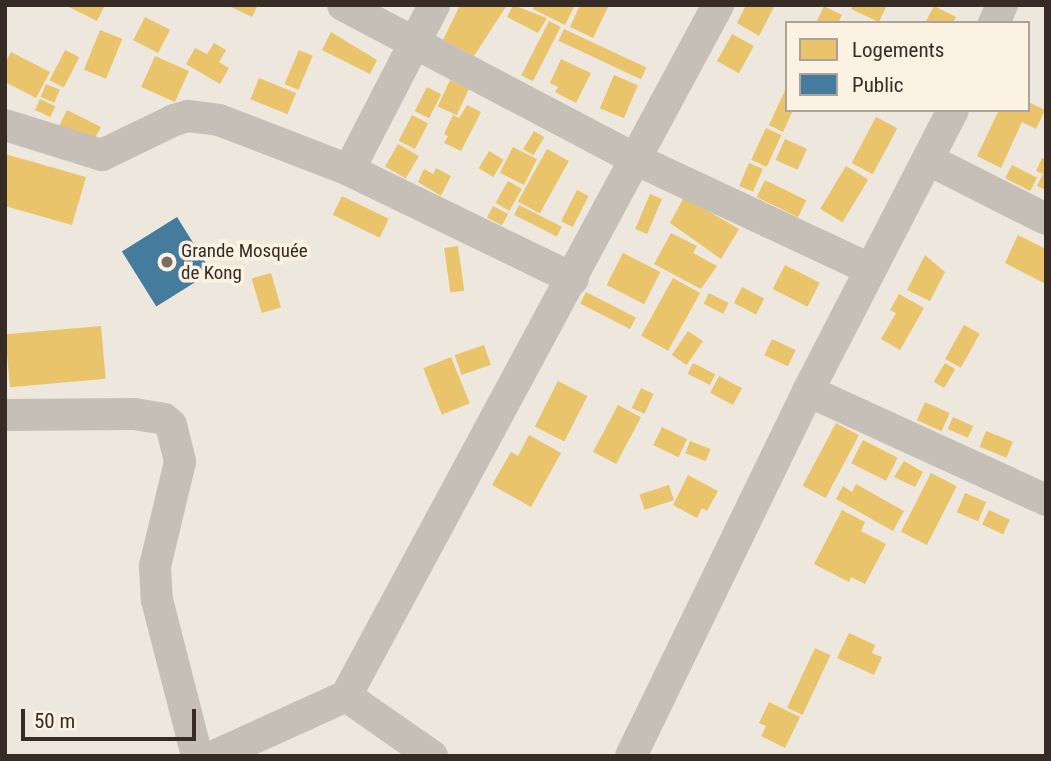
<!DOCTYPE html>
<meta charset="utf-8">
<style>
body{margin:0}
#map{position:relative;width:1051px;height:761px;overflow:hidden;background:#eee7dd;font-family:"Roboto Condensed",sans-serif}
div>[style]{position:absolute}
.homes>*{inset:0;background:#e9c46a;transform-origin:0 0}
.public>*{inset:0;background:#457b9d;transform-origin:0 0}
.minor>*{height:32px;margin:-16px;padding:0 16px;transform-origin:16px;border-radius:16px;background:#c6bfb7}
.dots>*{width:19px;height:19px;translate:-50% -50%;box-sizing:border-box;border:4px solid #fbf2e4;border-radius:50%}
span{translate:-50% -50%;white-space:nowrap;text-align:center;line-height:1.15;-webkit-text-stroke:7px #fbf2e4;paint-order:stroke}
.poi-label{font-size:19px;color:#362c25}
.left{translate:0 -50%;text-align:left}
.frame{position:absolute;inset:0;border:7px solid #362c25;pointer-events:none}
.legend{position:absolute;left:785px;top:21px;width:245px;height:91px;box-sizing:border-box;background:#fbf2e4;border:2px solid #aca398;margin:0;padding:9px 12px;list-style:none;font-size:21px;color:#362c25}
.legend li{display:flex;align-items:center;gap:14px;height:35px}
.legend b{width:35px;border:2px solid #aca398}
.scale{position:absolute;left:21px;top:709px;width:175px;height:32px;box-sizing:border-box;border:4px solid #362c25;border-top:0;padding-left:9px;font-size:21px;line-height:24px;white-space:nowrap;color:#362c25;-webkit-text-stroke:5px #fbf2e4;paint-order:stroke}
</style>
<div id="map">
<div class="homes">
<div style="clip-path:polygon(65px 5px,105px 5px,97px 21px)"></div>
<div style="clip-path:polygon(227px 5px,258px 5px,252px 17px)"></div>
<div style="clip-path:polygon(460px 5px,507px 5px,474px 56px,443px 40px)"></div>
<div style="clip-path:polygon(513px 5px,547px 18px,538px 33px,507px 17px)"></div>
<div style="clip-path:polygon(534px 5px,575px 5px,565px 25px,533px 9px)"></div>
<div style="clip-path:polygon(580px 5px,609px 5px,593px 38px,570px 27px)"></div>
<div style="clip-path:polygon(746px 5px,775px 5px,759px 36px,737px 23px)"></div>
<div style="clip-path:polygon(853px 5px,887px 5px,879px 22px,851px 9px)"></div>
<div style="clip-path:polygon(824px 6px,842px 15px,838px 23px,816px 23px)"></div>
<div style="clip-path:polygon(934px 6px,956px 17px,953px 23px,925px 23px)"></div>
<div style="left:145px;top:17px;width:28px;height:26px;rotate:27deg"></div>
<div style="left:549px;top:21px;width:13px;height:61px;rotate:27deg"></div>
<div style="left:564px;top:29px;width:91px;height:13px;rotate:25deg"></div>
<div style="left:100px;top:30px;width:24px;height:43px;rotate:22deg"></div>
<div style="clip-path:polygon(331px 32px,377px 60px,370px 74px,322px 50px)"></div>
<div style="left:732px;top:34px;width:25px;height:31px;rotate:29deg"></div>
<div style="clip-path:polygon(214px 43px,226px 50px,219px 62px,229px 68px,220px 84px,186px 64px,195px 48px,207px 54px)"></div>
<div style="left:65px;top:50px;width:16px;height:34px;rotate:27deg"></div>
<div style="left:299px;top:50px;width:15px;height:37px;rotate:23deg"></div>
<div style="clip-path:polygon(11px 52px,50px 72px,36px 98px,5px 82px,5px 63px)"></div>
<div style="left:155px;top:56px;width:37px;height:34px;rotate:24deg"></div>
<div style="clip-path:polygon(561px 59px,591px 73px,576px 103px,555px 92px,558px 87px,550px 83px)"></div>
<div style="left:614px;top:75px;width:26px;height:36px;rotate:23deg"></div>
<div style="left:259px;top:78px;width:40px;height:23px;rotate:22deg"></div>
<div style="left:450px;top:80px;width:21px;height:29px;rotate:25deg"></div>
<div style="left:46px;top:84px;width:15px;height:14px;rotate:23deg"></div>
<div style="clip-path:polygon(787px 86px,787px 110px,793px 110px,783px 132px,769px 125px)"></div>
<div style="left:427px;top:87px;width:16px;height:27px;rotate:27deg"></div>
<div style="left:40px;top:99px;width:17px;height:12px;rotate:25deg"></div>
<div style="clip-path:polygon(1028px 102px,1045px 110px,1036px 129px,1022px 122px,1001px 168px,977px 156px,999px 110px,1028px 110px)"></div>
<div style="clip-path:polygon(467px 105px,481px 112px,461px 151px,444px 143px,448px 136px,444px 134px,453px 115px,459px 118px)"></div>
<div style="clip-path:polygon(67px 110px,101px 127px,94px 140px,59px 126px)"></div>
<div style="left:412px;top:115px;width:18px;height:29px;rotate:27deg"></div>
<div style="left:876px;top:117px;width:24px;height:52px;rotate:28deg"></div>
<div style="left:766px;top:128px;width:17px;height:35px;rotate:25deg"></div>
<div style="left:534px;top:131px;width:12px;height:21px;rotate:31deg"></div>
<div style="left:785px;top:139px;width:24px;height:23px;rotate:24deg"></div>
<div style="left:398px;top:144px;width:24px;height:26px;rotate:30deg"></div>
<div style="left:513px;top:147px;width:27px;height:29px;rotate:27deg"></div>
<div style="left:547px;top:149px;width:25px;height:60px;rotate:29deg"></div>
<div style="left:489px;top:151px;width:17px;height:20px;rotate:31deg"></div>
<div style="clip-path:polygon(5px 154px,86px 177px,72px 225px,5px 206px)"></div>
<div style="clip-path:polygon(1042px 158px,1046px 160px,1046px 190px,1037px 186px,1043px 174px,1036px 171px)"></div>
<div style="left:749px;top:163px;width:15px;height:25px;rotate:23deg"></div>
<div style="left:1012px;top:165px;width:28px;height:15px;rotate:27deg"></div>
<div style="left:846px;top:166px;width:26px;height:50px;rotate:31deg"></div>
<div style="clip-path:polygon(436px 168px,451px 176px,441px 196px,418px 182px,424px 169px,433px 174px)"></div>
<div style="left:765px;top:180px;width:46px;height:19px;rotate:26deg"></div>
<div style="left:508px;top:181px;width:16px;height:25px;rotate:30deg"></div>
<div style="left:577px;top:190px;width:13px;height:35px;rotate:27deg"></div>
<div style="left:650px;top:194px;width:13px;height:38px;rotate:23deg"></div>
<div style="left:342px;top:196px;width:52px;height:21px;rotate:26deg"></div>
<div style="clip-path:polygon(684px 197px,739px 229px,721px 259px,670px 223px)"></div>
<div style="left:519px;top:205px;width:48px;height:11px;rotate:27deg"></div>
<div style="left:493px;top:206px;width:17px;height:13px;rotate:28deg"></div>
<div style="clip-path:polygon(671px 233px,697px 246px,693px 253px,717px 266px,701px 289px,654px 264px)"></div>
<div style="clip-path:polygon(1018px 235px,1046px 249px,1046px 284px,1005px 263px)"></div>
<div style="left:458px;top:246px;width:45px;height:14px;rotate:82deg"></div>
<div style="left:623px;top:253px;width:42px;height:36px;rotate:27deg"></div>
<div style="clip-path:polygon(925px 255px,945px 272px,930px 301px,907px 290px)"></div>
<div style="left:785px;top:265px;width:39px;height:27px;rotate:27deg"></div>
<div style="left:271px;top:273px;width:36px;height:20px;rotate:74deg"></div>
<div style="left:673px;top:278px;width:31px;height:66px;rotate:29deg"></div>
<div style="left:742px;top:287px;width:25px;height:18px;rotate:27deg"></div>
<div style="left:586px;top:292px;width:56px;height:13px;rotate:27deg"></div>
<div style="left:709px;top:293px;width:22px;height:12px;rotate:27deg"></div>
<div style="clip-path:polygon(899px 294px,924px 308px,900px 350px,881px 339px,896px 313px,890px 310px)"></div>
<div style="left:964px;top:325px;width:18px;height:39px;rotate:29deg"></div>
<div style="left:101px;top:326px;width:53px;height:96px;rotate:85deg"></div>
<div style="left:688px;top:331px;width:18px;height:29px;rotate:34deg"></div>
<div style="left:772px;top:339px;width:26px;height:18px;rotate:25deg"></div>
<div style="left:484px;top:345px;width:21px;height:31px;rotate:71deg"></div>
<div style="left:451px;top:357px;width:50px;height:30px;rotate:68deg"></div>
<div style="left:693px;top:363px;width:25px;height:12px;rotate:27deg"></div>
<div style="left:945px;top:363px;width:12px;height:22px;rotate:31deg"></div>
<div style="left:719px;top:376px;width:26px;height:19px;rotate:28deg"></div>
<div style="left:558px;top:381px;width:33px;height:51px;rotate:27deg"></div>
<div style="left:641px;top:388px;width:14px;height:22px;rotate:25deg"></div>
<div style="left:925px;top:402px;width:27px;height:20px;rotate:24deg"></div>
<div style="left:618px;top:405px;width:26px;height:53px;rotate:28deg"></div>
<div style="left:953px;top:417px;width:22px;height:13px;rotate:24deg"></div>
<div style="left:836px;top:423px;width:26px;height:71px;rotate:28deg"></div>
<div style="left:662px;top:427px;width:28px;height:20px;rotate:26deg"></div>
<div style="left:986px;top:431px;width:29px;height:17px;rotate:22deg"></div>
<div style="clip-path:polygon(529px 435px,561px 453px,531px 507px,492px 485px,511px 452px,518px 456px)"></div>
<div style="left:863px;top:440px;width:39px;height:26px;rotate:27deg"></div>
<div style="left:690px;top:441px;width:22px;height:13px;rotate:21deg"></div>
<div style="clip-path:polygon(904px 461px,923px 472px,915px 487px,894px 477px)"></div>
<div style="left:931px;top:473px;width:29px;height:66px;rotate:27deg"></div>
<div style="clip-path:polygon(688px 475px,718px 491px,707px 511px,702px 508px,697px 518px,673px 505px)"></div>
<div style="clip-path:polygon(856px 484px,904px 511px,893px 531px,836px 499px,843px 486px,852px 492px)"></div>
<div style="left:669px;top:485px;width:16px;height:31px;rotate:72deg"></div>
<div style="left:965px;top:493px;width:23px;height:21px;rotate:23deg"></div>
<div style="clip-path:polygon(842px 510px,865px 522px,861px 531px,886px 544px,865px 584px,851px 577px,849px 582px,814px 564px)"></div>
<div style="left:989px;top:510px;width:23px;height:16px;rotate:25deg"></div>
<div style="clip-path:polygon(849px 633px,875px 645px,872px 653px,882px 657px,874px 675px,837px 658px)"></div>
<div style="left:815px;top:648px;width:17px;height:66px;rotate:25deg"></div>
<div style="clip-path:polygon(769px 702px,800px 717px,785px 748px,761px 736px,766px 726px,759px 723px)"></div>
</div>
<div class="public">
<div style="left:177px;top:217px;width:65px;height:65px;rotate:58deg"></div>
</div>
<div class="minor">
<div style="left:343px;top:5px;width:332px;rotate:27.8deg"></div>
<div style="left:637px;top:160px;width:257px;rotate:25.1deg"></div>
<div style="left:994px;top:23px;width:20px;rotate:-66deg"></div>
<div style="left:5px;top:125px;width:102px;rotate:17.2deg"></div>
<div style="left:102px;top:155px;width:80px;rotate:-25.9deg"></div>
<div style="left:174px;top:120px;width:15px;rotate:-16deg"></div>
<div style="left:188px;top:116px;width:31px;rotate:7deg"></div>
<div style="left:219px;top:120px;width:139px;rotate:21deg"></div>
<div style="left:349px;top:170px;width:249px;rotate:25.9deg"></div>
<div style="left:929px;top:160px;width:131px;rotate:26.8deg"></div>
<div style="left:349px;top:170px;width:186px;rotate:-62.7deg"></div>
<div style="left:808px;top:391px;width:262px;rotate:24.6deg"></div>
<div style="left:5px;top:415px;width:129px;rotate:-0.4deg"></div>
<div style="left:134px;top:414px;width:30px;rotate:9deg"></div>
<div style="left:164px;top:419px;width:9px;rotate:41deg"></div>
<div style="left:171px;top:425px;width:38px;rotate:76deg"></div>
<div style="left:180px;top:462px;width:107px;rotate:103.5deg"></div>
<div style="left:155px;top:566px;width:34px;rotate:87deg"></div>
<div style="left:157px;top:600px;width:161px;rotate:75.6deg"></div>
<div style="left:346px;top:696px;width:105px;rotate:34.9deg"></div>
<div style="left:214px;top:756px;width:145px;rotate:-24.4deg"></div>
<div style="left:346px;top:696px;width:785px;rotate:-61.7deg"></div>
<div style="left:631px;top:756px;width:406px;rotate:-64.1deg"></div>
<div style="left:808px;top:391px;width:316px;rotate:-62.7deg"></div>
</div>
<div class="dots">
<div style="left:167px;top:262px;background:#766d65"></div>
</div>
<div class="poi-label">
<span class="left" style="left:181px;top:262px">Grande Mosquée<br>de Kong</span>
</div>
<div class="frame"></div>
<ul class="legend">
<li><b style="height:19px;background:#e9c46a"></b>Logements</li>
<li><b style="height:19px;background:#457b9d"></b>Public</li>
</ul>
<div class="scale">50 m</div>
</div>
